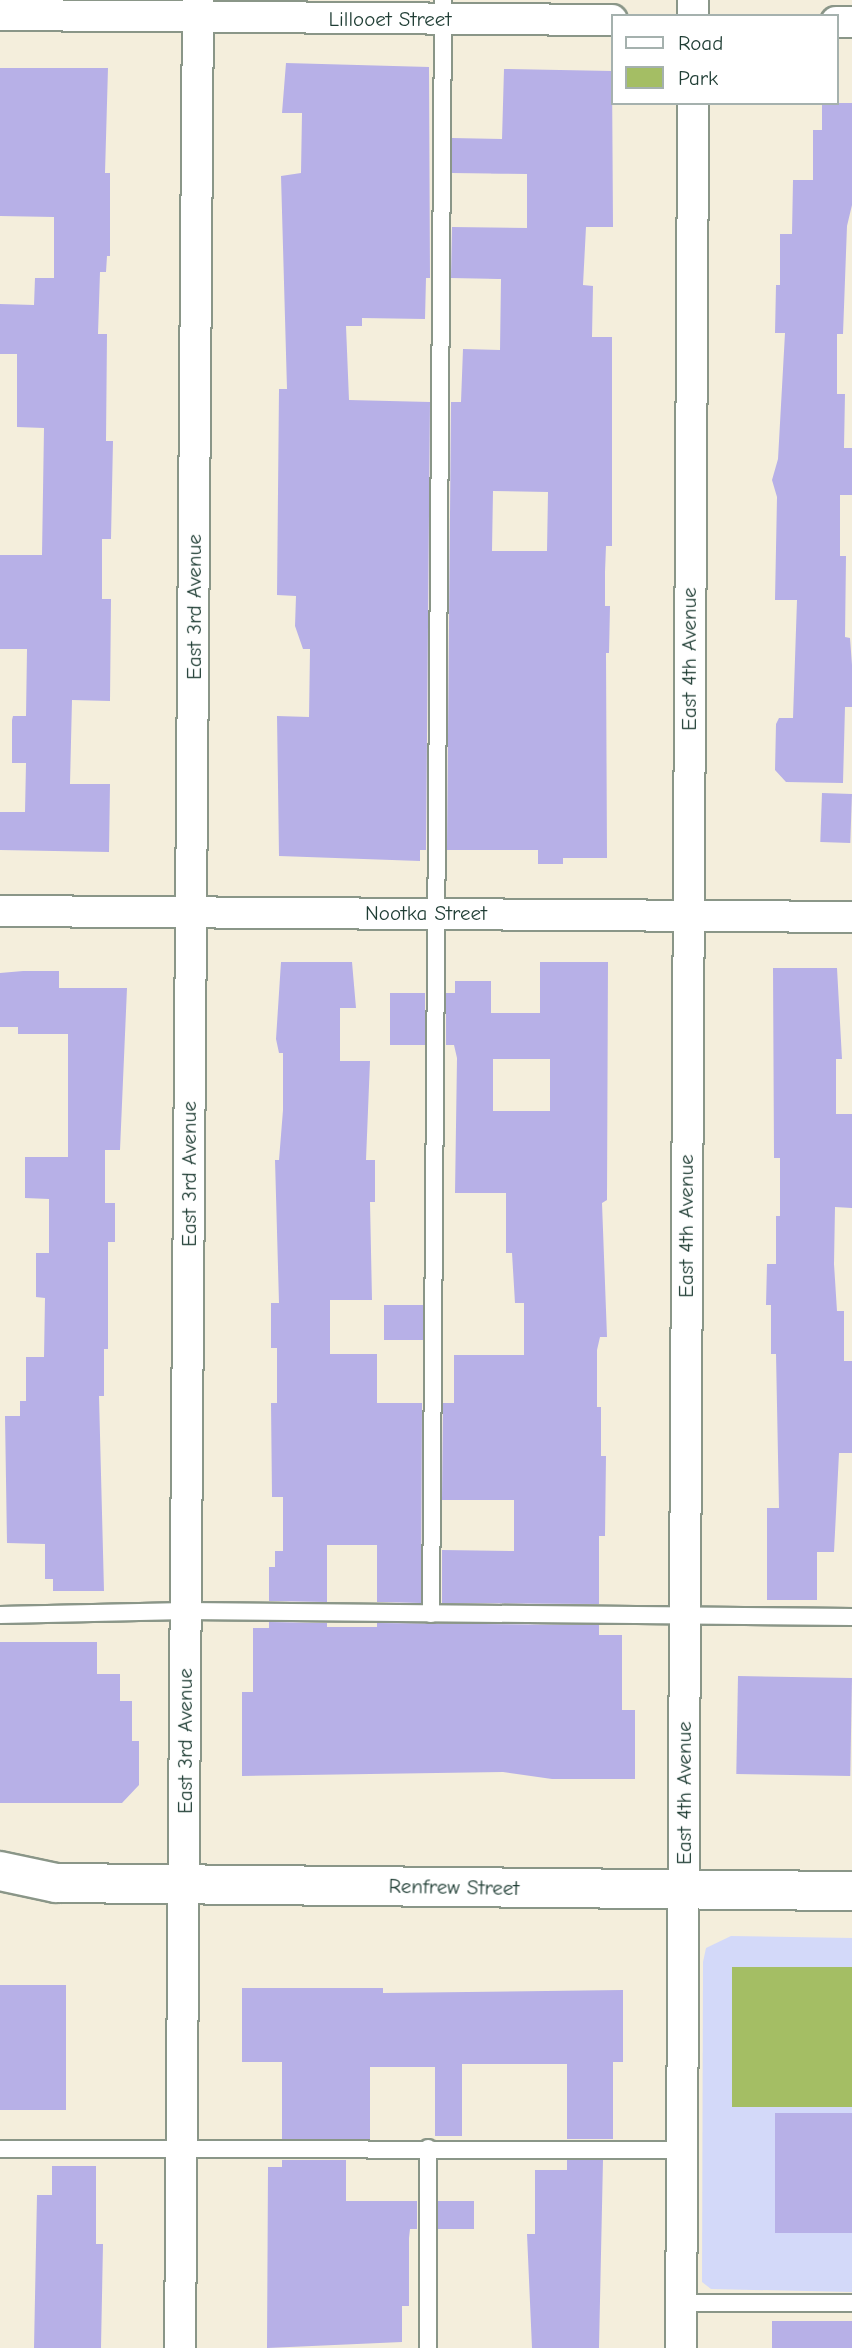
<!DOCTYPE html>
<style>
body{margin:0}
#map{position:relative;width:852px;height:2348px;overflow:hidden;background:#f4eedc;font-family:"Comic Neue",sans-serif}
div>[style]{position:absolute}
.built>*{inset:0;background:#d3d9f9}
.green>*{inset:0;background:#a4be64;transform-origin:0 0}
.building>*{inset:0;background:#b7b0e7;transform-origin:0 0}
.roads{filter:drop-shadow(2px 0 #8a9688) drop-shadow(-2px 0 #8a9688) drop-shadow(0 2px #8a9688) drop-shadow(0 -2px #8a9688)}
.lane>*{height:16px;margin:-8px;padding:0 8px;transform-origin:8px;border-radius:8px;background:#fff}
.street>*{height:30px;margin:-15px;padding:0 15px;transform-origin:15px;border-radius:15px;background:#fff}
.secondary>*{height:38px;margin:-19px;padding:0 19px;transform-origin:19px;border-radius:19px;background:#fff}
span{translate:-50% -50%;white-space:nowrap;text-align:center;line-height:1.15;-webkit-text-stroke:7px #fff;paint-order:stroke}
.street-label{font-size:21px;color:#1f3d34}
.legend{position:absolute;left:611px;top:14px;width:228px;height:91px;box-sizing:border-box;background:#fff;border:2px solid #a5b1ae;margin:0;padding:9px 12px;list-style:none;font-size:21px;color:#1f3d34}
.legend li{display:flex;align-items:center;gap:14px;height:35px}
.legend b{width:35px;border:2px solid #a5b1ae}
</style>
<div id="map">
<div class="built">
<div style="clip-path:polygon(731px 1936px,852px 1938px,852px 2292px,711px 2289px,702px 2282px,703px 1962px,706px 1948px)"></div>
</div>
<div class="green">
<div style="left:732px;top:1967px;width:120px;height:140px"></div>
</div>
<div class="building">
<div style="clip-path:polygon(286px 63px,429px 67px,430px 278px,426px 278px,425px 319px,362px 318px,362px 326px,346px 326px,349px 400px,430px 402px,426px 850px,420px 850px,420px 861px,279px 856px,277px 716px,309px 717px,310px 649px,303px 649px,295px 626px,296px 596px,277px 595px,279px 389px,287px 389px,281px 176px,301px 173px,302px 113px,282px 113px)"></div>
<div style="clip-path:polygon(0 68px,108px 68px,105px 173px,110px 173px,110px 256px,107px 256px,106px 272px,100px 272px,98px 334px,107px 334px,106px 441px,113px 441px,111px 539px,102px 539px,102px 599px,111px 599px,110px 701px,72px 700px,70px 784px,110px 784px,109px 852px,0 850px,0 812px,25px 812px,26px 763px,12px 763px,12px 720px,13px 716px,26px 716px,27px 649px,0 649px,0 555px,42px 555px,44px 428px,17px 427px,17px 354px,0 354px,0 304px,34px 305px,35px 278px,54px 278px,54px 217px,0 216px)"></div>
<div style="clip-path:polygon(evenodd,504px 69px,612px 71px,613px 227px,586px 227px,583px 285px,593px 286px,592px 337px,612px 337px,612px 546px,606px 546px,605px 572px,605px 606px,610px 606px,609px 653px,606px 653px,607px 858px,563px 858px,563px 864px,538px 864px,538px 850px,447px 850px,451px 402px,461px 402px,463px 349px,500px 350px,501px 279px,451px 278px,452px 227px,527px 228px,527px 174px,452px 173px,452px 138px,502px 139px,504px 69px,493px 491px,548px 492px,547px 551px,492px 551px,493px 491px)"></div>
<div style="clip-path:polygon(822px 103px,852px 103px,852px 205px,847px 226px,843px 334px,837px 334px,837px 394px,845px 394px,844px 448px,852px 448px,852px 495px,840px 495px,840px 556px,846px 556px,845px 637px,850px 638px,852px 665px,852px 707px,845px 707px,843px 783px,786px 782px,775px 770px,776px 724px,779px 718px,793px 718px,797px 600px,775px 600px,777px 497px,772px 480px,778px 459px,785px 333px,775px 333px,776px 285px,780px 285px,780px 234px,792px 234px,793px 180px,813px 180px,813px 130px,822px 130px)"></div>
<div style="left:822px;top:793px;width:30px;height:49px;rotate:2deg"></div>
<div style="clip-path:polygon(281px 962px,352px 962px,356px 1008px,340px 1008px,340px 1061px,370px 1061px,366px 1160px,375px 1160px,375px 1202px,370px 1202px,372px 1300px,330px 1300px,330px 1354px,377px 1354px,377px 1403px,422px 1403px,421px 1603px,377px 1602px,377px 1545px,327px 1545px,327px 1602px,269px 1601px,269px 1567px,275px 1567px,275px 1551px,283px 1551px,283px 1497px,272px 1497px,271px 1403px,277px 1403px,277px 1348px,271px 1348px,271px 1303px,279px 1303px,275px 1160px,279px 1160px,283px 1110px,283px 1053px,279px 1053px,276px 1039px)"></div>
<div style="clip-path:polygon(evenodd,540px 962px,608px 962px,607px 1200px,602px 1203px,607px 1337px,600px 1337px,597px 1350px,597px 1407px,601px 1407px,601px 1456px,606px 1456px,605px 1536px,599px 1536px,599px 1604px,442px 1603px,442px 1550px,514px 1551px,514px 1500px,442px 1500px,443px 1403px,454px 1403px,454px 1355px,524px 1355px,524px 1303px,515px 1303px,512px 1253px,506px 1253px,506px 1193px,455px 1193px,457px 1058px,454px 1045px,446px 1045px,446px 993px,455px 993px,455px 981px,491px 981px,491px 1013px,540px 1013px,540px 962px,493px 1059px,550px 1059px,550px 1111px,493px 1111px,493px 1059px)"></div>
<div style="clip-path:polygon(773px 968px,837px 968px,842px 1059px,836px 1059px,836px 1114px,852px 1114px,852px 1208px,835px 1207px,834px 1264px,837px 1311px,844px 1311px,844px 1361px,852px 1361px,852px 1453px,839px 1453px,834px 1552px,817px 1552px,817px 1600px,767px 1600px,767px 1508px,779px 1508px,776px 1354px,771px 1354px,771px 1305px,766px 1305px,767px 1264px,776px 1264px,776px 1216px,780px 1216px,780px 1158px,774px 1158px)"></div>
<div style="clip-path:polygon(23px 971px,59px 971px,59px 988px,127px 988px,120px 1150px,105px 1150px,105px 1203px,115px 1203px,115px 1242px,108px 1242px,108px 1349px,104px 1349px,104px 1396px,99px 1396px,104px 1591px,53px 1591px,53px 1579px,45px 1579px,45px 1544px,7px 1543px,5px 1416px,20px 1416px,20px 1401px,26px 1401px,26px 1357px,44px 1357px,45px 1298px,36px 1297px,36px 1253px,49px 1253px,49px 1199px,25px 1198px,25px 1157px,68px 1157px,68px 1034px,18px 1034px,18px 1027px,0 1027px,0 973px)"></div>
<div style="left:390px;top:993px;width:35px;height:52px"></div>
<div style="left:384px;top:1305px;width:39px;height:35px"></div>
<div style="clip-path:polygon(269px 1622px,327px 1623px,327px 1627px,377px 1627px,377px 1623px,599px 1625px,599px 1635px,622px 1635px,622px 1710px,635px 1710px,635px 1779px,552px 1779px,503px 1772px,242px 1776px,242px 1692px,253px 1692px,253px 1628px,269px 1628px)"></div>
<div style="clip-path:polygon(0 1642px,97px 1642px,97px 1674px,120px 1674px,120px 1701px,132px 1701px,132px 1741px,139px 1741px,139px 1785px,122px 1803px,0 1803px)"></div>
<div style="left:738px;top:1676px;width:114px;height:98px;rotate:1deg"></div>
<div style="left:0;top:1985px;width:66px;height:125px"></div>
<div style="clip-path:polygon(242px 1988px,383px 1988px,383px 1993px,623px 1990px,623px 2062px,613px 2062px,613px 2139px,567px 2139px,567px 2064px,462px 2064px,462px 2136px,435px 2136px,435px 2067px,370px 2067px,370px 2139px,282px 2139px,282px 2062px,242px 2062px)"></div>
<div style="left:775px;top:2113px;width:77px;height:120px"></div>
<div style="clip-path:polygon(282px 2160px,346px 2160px,346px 2201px,417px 2201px,417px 2229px,410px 2229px,409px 2238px,409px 2306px,402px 2306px,402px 2342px,267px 2348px,268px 2167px,282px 2167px)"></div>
<div style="clip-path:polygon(567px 2160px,603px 2160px,599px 2348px,532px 2348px,527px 2234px,535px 2234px,535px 2170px,567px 2170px)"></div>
<div style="clip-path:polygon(52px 2166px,96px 2166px,96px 2244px,103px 2244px,101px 2348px,34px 2348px,37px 2195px,52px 2195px)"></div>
<div style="left:438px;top:2201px;width:36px;height:28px"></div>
<div style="left:772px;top:2321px;width:80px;height:27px"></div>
</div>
<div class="roads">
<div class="lane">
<div style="left:431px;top:1614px;width:1614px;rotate:-89.57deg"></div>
<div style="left:0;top:1615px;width:186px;rotate:-1.2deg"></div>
<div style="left:186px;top:1611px;width:666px;rotate:0.52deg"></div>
<div style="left:428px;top:2148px;width:200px;rotate:90deg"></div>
<div style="left:0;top:2149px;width:682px;rotate:0.08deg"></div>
<div style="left:681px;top:2303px;width:171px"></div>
</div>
<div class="street">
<div style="left:0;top:15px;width:612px;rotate:0.47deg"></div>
<div style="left:693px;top:16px;width:16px;rotate:-90deg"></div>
<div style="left:836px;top:22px;width:16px"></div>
<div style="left:0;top:911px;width:852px;rotate:0.4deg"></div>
<div style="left:180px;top:2348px;width:2348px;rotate:-89.56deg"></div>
<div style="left:681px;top:2348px;width:2245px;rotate:-89.69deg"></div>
</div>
<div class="secondary">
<div style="left:0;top:1871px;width:57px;rotate:12.1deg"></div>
<div style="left:56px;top:1883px;width:796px;rotate:0.58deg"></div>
</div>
</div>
<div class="street-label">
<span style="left:390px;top:19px">Lillooet Street</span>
<span style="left:194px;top:607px;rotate:-90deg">East 3rd Avenue</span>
<span style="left:689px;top:659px;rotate:-90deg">East 4th Avenue</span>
<span style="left:426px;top:913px">Nootka Street</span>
<span style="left:189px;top:1174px;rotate:-90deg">East 3rd Avenue</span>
<span style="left:686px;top:1226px;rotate:-90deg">East 4th Avenue</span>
<span style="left:185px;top:1741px;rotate:-90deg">East 3rd Avenue</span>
<span style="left:684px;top:1793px;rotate:-90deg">East 4th Avenue</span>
<span style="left:454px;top:1887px;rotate:1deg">Renfrew Street</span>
</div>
<ul class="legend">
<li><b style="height:9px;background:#fff"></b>Road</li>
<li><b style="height:19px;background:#a4be64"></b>Park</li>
</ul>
</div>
